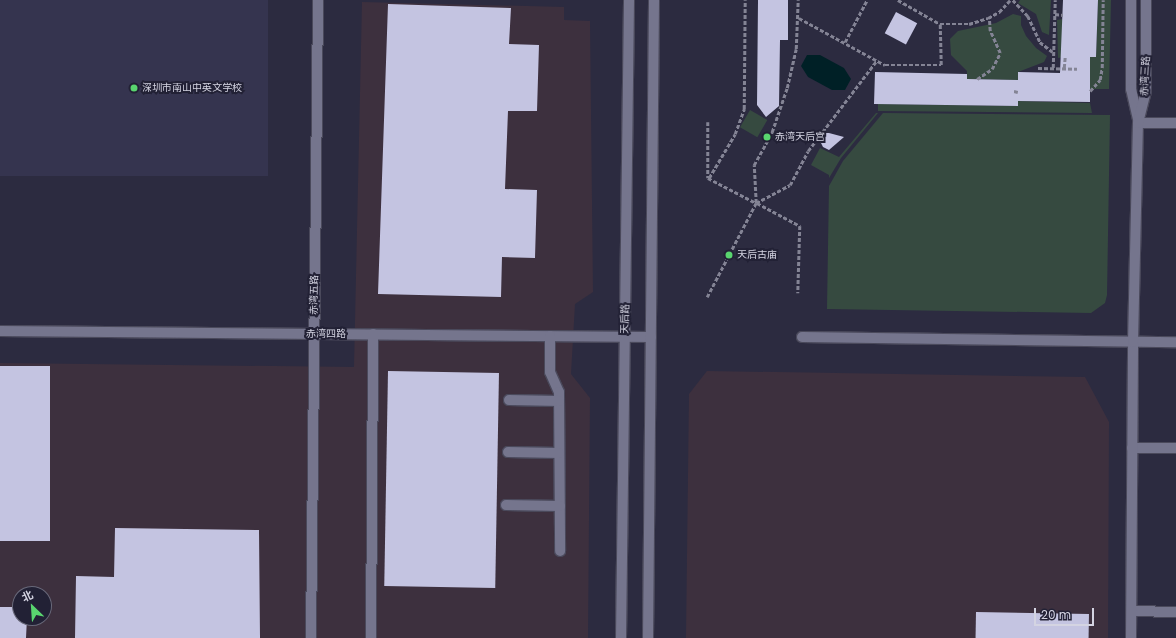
<!DOCTYPE html>
<meta charset="utf-8">
<style>
body{margin:0}
#map{position:relative;width:1176px;height:638px;overflow:hidden;background:#2c2b40;font-family:Poppins,"Noto Sans SC",sans-serif}
div>[style]{position:absolute}
.built>*{inset:0;background:#35344f;transform-origin:0 0}
.industrial>*{inset:0;background:#3d303e}
.green>*{inset:0;background:#364a40;transform-origin:0 0}
.water>*{inset:0;background:#002026}
.building>*{inset:0;background:#c4c4e1;transform-origin:0 0}
.path>*{height:2.5px;margin-top:-1.25px;transform-origin:0;background:repeating-linear-gradient(90deg,#848495 0 4px,transparent 0 6px)}
.roads{filter:drop-shadow(1px 0 #4a495b) drop-shadow(-1px 0 #4a495b) drop-shadow(0 1px #4a495b) drop-shadow(0 -1px #4a495b)}
.minor>*{height:10px;margin:-5px;padding:0 5px;transform-origin:5px;border-radius:5px;background:#75758d}
.dots>*{width:11px;height:11px;translate:-50% -50%;box-sizing:border-box;border:2px solid #222135;border-radius:50%}
span{translate:-50% -50%;white-space:nowrap;text-align:center;line-height:1.15;-webkit-text-stroke:4px #222135;paint-order:stroke}
.street-label{font-size:10px;color:#d4d4e2}
.poi-label{font-size:10px;color:#d4d4e2}
.left{translate:0 -50%;text-align:left}
.north{position:absolute;left:12px;top:586px;width:40px;height:40px;box-sizing:border-box;background:#222135;border:1px solid #69697a;border-radius:50%;rotate:335deg;font-size:11px;font-weight:700;line-height:16px;text-align:center;color:#d4d4e2}
.north::after{content:'';display:block;margin:auto;width:14px;height:18px;background:#59d56f;clip-path:polygon(50% 0,100% 100%,50% 72%,0 100%)}
.scale{position:absolute;left:1034px;top:608px;width:60px;height:18px;box-sizing:border-box;border:2px solid #d4d4e2;border-top:0;padding-left:5px;font-size:12px;line-height:14px;white-space:nowrap;color:#d4d4e2;-webkit-text-stroke:3px #222135;paint-order:stroke}
</style>
<div id="map">
<div class="built">
<div style="left:0;top:0;width:268px;height:176px"></div>
</div>
<div class="industrial">
<div style="clip-path:polygon(evenodd,362px 2px,564px 7px,564px 20px,590px 21px,593px 292px,575px 304px,571px 374px,590px 398px,588px 638px,0 638px,0 363px,354px 367px,362px 2px,20px 594px,44px 594px,44px 618px,20px 618px,20px 594px)"></div>
<div style="clip-path:polygon(707px 371px,1085px 377px,1109px 422px,1108px 638px,686px 638px,689px 394px)"></div>
</div>
<div class="green">
<div style="clip-path:polygon(1020px 0,1051px 0,1049px 35px,1042px 32px,1036px 14px,1018px 3px)"></div>
<div style="clip-path:polygon(1098px 0,1111px 0,1109px 89px,1090px 89px,1090px 74px,1081px 74px,1067px 56px,1096px 57px)"></div>
<div style="clip-path:polygon(1013px 14px,1021px 16px,1021px 25px,1026px 36px,1036px 48px,1047px 56px,1044px 62px,1018px 72px,1018px 80px,967px 79px,967px 71px,951px 55px,950px 39px,958px 31px,996px 23px)"></div>
<div style="clip-path:polygon(1063px 19px,1063px 57px,1058px 58px,1057px 20px)"></div>
<div style="clip-path:polygon(1018px 101px,1090px 103px,1092px 113px,878px 111px,878px 104px,1017px 106px)"></div>
<div style="left:750px;top:110px;width:20px;height:20px;rotate:30deg"></div>
<div style="clip-path:polygon(876px 113px,878px 113px,841px 158px,829px 178px,829px 175px,811px 165px,820px 148px,839px 157px)"></div>
<div style="clip-path:polygon(883px 113px,1110px 115px,1107px 295px,1105px 303px,1091px 313px,827px 309px,829px 186px,843px 161px)"></div>
</div>
<div class="water">
<div style="clip-path:polygon(807px 55px,820px 55px,844px 68px,851px 79px,845px 90px,832px 90px,808px 77px,801px 66px)"></div>
</div>
<div class="building">
<div style="clip-path:polygon(758px 0,788px 0,788px 40px,780px 40px,779px 106px,766px 117px,757px 105px)"></div>
<div style="clip-path:polygon(1063px 0,1098px 0,1096px 57px,1090px 57px,1090px 102px,1018px 101px,1018px 106px,874px 104px,875px 72px,967px 74px,967px 79px,1018px 80px,1018px 72px,1060px 73px)"></div>
<div style="clip-path:polygon(388px 4px,511px 8px,509px 44px,539px 45px,537px 111px,508px 111px,505px 189px,537px 190px,535px 258px,502px 257px,501px 297px,378px 294px)"></div>
<div style="left:896px;top:12px;width:24px;height:24px;rotate:28deg"></div>
<div style="clip-path:polygon(816px 133px,829px 133px,844px 137px,829px 150px,823px 147px)"></div>
<div style="left:0;top:366px;width:50px;height:175px"></div>
<div style="left:388px;top:371px;width:111px;height:215px;rotate:1deg"></div>
<div style="clip-path:polygon(115px 528px,259px 530px,260px 638px,75px 638px,76px 576px,114px 577px)"></div>
<div style="clip-path:polygon(0 607px,20px 607px,20px 618px,27px 618px,26px 638px,0 638px)"></div>
<div style="left:976px;top:612px;width:113px;height:26px;rotate:1deg"></div>
</div>
<div class="path">
<div style="left:898px;top:0;width:48px;rotate:29.7deg"></div>
<div style="left:1013px;top:0;width:22px;rotate:47deg"></div>
<div style="left:1028px;top:16px;width:29px;rotate:65deg"></div>
<div style="left:1040px;top:42px;width:16px;rotate:38deg"></div>
<div style="left:1055px;top:14px;width:8px;rotate:7deg"></div>
<div style="left:799px;top:18px;width:98px;rotate:28.7deg"></div>
<div style="left:885px;top:65px;width:56px"></div>
<div style="left:941px;top:65px;width:41px;rotate:-91.4deg"></div>
<div style="left:940px;top:24px;width:29px"></div>
<div style="left:969px;top:24px;width:20px;rotate:-18deg"></div>
<div style="left:988px;top:18px;width:13px;rotate:-29deg"></div>
<div style="left:999px;top:12px;width:16px;rotate:-47deg"></div>
<div style="left:845px;top:42px;width:47px;rotate:-62.4deg"></div>
<div style="left:1038px;top:68px;width:39px;rotate:1deg"></div>
<div style="left:1053px;top:68px;width:68px;rotate:-88.3deg"></div>
<div style="left:1064px;top:68px;width:12px;rotate:-85deg"></div>
<div style="left:977px;top:79px;width:18px;rotate:-34deg"></div>
<div style="left:992px;top:69px;width:18px;rotate:-63deg"></div>
<div style="left:1000px;top:53px;width:24px;rotate:-114deg"></div>
<div style="left:990px;top:31px;width:14px;rotate:-94deg"></div>
<div style="left:1014px;top:91px;width:4px;rotate:14deg"></div>
<div style="left:1090px;top:91px;width:15px;rotate:-48deg"></div>
<div style="left:1100px;top:80px;width:12px;rotate:-81deg"></div>
<div style="left:1102px;top:68px;width:68px;rotate:-89.2deg"></div>
<div style="left:708px;top:122px;width:56px;rotate:90deg"></div>
<div style="left:708px;top:178px;width:54px;rotate:27.5deg"></div>
<div style="left:756px;top:203px;width:38px;rotate:-28deg"></div>
<div style="left:790px;top:185px;width:38px;rotate:-62deg"></div>
<div style="left:808px;top:151px;width:114px;rotate:-52.8deg"></div>
<div style="left:709px;top:178px;width:51px;rotate:-59.4deg"></div>
<div style="left:735px;top:134px;width:27px;rotate:-70deg"></div>
<div style="left:744px;top:109px;width:109px;rotate:-89.5deg"></div>
<div style="left:757px;top:203px;width:49px;rotate:28.1deg"></div>
<div style="left:800px;top:226px;width:67px;rotate:91.7deg"></div>
<div style="left:707px;top:297px;width:106px;rotate:-62.5deg"></div>
<div style="left:756px;top:203px;width:38px;rotate:-93deg"></div>
<div style="left:754px;top:165px;width:38px;rotate:-61deg"></div>
<div style="left:772px;top:132px;width:46px;rotate:-71.2deg"></div>
<div style="left:787px;top:88px;width:40px;rotate:-77deg"></div>
<div style="left:796px;top:49px;width:49px;rotate:-87.7deg"></div>
</div>
<div class="roads">
<div class="minor">
<div style="left:1131px;top:0;width:89px;rotate:90deg"></div>
<div style="left:1131px;top:89px;width:31px;rotate:77deg"></div>
<div style="left:1138px;top:123px;width:38px"></div>
<div style="left:0;top:331px;width:651px;rotate:0.53deg"></div>
<div style="left:550px;top:336px;width:36px;rotate:90deg"></div>
<div style="left:550px;top:372px;width:22px;rotate:66deg"></div>
<div style="left:559px;top:392px;width:159px;rotate:89.6deg"></div>
<div style="left:802px;top:337px;width:374px;rotate:0.8deg"></div>
<div style="left:509px;top:400px;width:50px;rotate:1.1deg"></div>
<div style="left:1132px;top:448px;width:44px"></div>
<div style="left:508px;top:452px;width:51px;rotate:1.1deg"></div>
<div style="left:506px;top:505px;width:54px;rotate:1.1deg"></div>
<div style="left:1132px;top:611px;width:44px;rotate:1.3deg"></div>
<div style="left:311px;top:638px;width:638px;rotate:-89.37deg"></div>
<div style="left:371px;top:638px;width:304px;rotate:-89.6deg"></div>
<div style="left:621px;top:638px;width:638px;rotate:-89.28deg"></div>
<div style="left:648px;top:638px;width:638px;rotate:-89.46deg"></div>
<div style="left:1131px;top:638px;width:296px;rotate:-89.6deg"></div>
<div style="left:1133px;top:342px;width:219px;rotate:-88.7deg"></div>
<div style="left:1138px;top:123px;width:32px;rotate:-76deg"></div>
<div style="left:1146px;top:92px;width:92px;rotate:-90deg"></div>
</div>
</div>
<div class="dots">
<div style="left:134px;top:88px;background:#59d56f"></div>
<div style="left:767px;top:137px;background:#59d56f"></div>
<div style="left:729px;top:255px;background:#59d56f"></div>
</div>
<div class="street-label">
<span style="left:1145px;top:76px;rotate:-87deg">赤湾三路</span>
<span style="left:314px;top:295px;rotate:-89deg">赤湾五路</span>
<span style="left:625px;top:319px;rotate:-89deg">天后路</span>
<span style="left:326px;top:334px">赤湾四路</span>
</div>
<div class="poi-label">
<span class="left" style="left:142px;top:88px">深圳市南山中英文学校</span>
<span class="left" style="left:775px;top:137px">赤湾天后宫</span>
<span class="left" style="left:737px;top:255px">天后古庙</span>
</div>
<div class="north">北</div>
<div class="scale">20 m</div>
</div>
